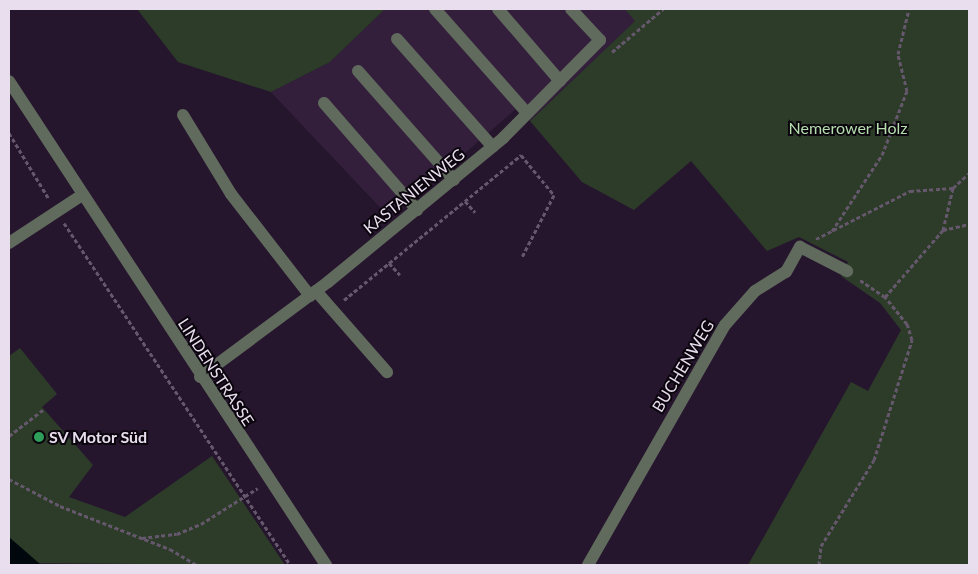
<!DOCTYPE html>
<meta charset="utf-8">
<style>
body{margin:0}
#map{position:relative;width:978px;height:574px;overflow:hidden;background:#26162d;font-family:Lato,sans-serif}
div>[style]{position:absolute}
.built>*{inset:0;background:#331f3b}
.green>*{inset:0;background:#2c3c29}
.water>*{inset:0;background:#00080d}
.path>*{height:3px;margin-top:-1.5px;transform-origin:0;background:repeating-linear-gradient(90deg,#65576c 0 4px,transparent 0 6.5px)}
.minor>*{height:12px;margin:-6px;padding:0 6px;transform-origin:6px;border-radius:6px;background:#606a5d}
.dots>*{width:14px;height:14px;translate:-50% -50%;box-sizing:border-box;border:2px solid #0b050e;border-radius:50%}
span{translate:-50% -50%;white-space:nowrap;text-align:center;line-height:1.15;-webkit-text-stroke:4px #0b050e;paint-order:stroke}
.park-label{font-size:16px;color:#b4deac}
.street-label{font-size:16px;color:#e9deee}
.poi-label{font-size:16px;color:#e9deee;font-weight:700}
.left{translate:0 -50%;text-align:left}
.frame{position:absolute;inset:0;border:10px solid #e9deee;pointer-events:none}
</style>
<div id="map">
<div class="built">
<div style="clip-path:polygon(385px 9px,625px 9px,636px 20px,530px 121px,517px 108px,390px 218px,271px 92px,330px 62px)"></div>
</div>
<div class="green">
<div style="clip-path:polygon(137px 9px,385px 9px,330px 62px,271px 92px,178px 62px)"></div>
<div style="clip-path:polygon(625px 9px,969px 9px,969px 565px,748px 565px,851px 382px,868px 391px,901px 330px,880px 303px,841px 276px,848px 262px,799px 237px,767px 251px,691px 161px,634px 210px,582px 182px,530px 121px,635px 21px)"></div>
<div style="clip-path:polygon(20px 348px,57px 394px,42px 407px,93px 465px,69px 497px,125px 517px,212px 456px,285px 565px,9px 563px,9px 356px)"></div>
</div>
<div class="water">
<div style="clip-path:polygon(9px 537px,40px 564px,41px 565px,9px 565px)"></div>
</div>
<div class="path">
<div style="left:612px;top:52px;width:67px;rotate:-40.1deg"></div>
<div style="left:9px;top:133px;width:77px;rotate:58.8deg"></div>
<div style="left:465px;top:201px;width:15px;rotate:48deg"></div>
<div style="left:64px;top:223px;width:410px;rotate:56.5deg"></div>
<div style="left:943px;top:230px;width:27px;rotate:-13deg"></div>
<div style="left:832px;top:231px;width:91px;rotate:-56.7deg"></div>
<div style="left:882px;top:155px;width:69px;rotate:-68.7deg"></div>
<div style="left:907px;top:91px;width:38px;rotate:-104deg"></div>
<div style="left:898px;top:54px;width:46px;rotate:-76.3deg"></div>
<div style="left:816px;top:239px;width:106px;rotate:-27.1deg"></div>
<div style="left:910px;top:191px;width:43px;rotate:-4deg"></div>
<div style="left:389px;top:263px;width:16px;rotate:47deg"></div>
<div style="left:885px;top:297px;width:89px;rotate:-49.1deg"></div>
<div style="left:943px;top:230px;width:43px;rotate:-76.6deg"></div>
<div style="left:953px;top:188px;width:22px;rotate:-43deg"></div>
<div style="left:344px;top:300px;width:229px;rotate:-39.3deg"></div>
<div style="left:521px;top:155px;width:52px;rotate:50.5deg"></div>
<div style="left:554px;top:195px;width:70px;rotate:117.3deg"></div>
<div style="left:9px;top:436px;width:44px;rotate:-37.6deg"></div>
<div style="left:9px;top:479px;width:58px;rotate:27.9deg"></div>
<div style="left:60px;top:506px;width:118px;rotate:21.4deg"></div>
<div style="left:170px;top:549px;width:31px;rotate:31deg"></div>
<div style="left:142px;top:538px;width:35px;rotate:-7deg"></div>
<div style="left:177px;top:534px;width:26px;rotate:-23deg"></div>
<div style="left:201px;top:524px;width:67px;rotate:-32.3deg"></div>
<div style="left:819px;top:565px;width:19px;rotate:-84deg"></div>
<div style="left:821px;top:546px;width:101px;rotate:-58.4deg"></div>
<div style="left:874px;top:460px;width:126px;rotate:-72.4deg"></div>
<div style="left:912px;top:340px;width:17px;rotate:-107deg"></div>
<div style="left:907px;top:324px;width:35px;rotate:-129deg"></div>
<div style="left:885px;top:297px;width:32px;rotate:-146deg"></div>
</div>
<div class="minor">
<div style="left:435px;top:9px;width:139px;rotate:48.5deg"></div>
<div style="left:498px;top:9px;width:95px;rotate:49.3deg"></div>
<div style="left:397px;top:39px;width:144px;rotate:48.4deg"></div>
<div style="left:358px;top:71px;width:145px;rotate:48.6deg"></div>
<div style="left:9px;top:81px;width:579px;rotate:56.78deg"></div>
<div style="left:324px;top:103px;width:142px;rotate:49deg"></div>
<div style="left:183px;top:115px;width:92px;rotate:58.7deg"></div>
<div style="left:231px;top:194px;width:129px;rotate:52.2deg"></div>
<div style="left:9px;top:243px;width:87px;rotate:-33.3deg"></div>
<div style="left:316px;top:291px;width:108px;rotate:48.8deg"></div>
<div style="left:200px;top:377px;width:159px;rotate:-36.6deg"></div>
<div style="left:328px;top:282px;width:227px;rotate:-39.4deg"></div>
<div style="left:503px;top:138px;width:138px;rotate:-45.3deg"></div>
<div style="left:600px;top:40px;width:42px;rotate:-133.1deg"></div>
<div style="left:588px;top:565px;width:276px;rotate:-60.3deg"></div>
<div style="left:725px;top:325px;width:45px;rotate:-48.6deg"></div>
<div style="left:755px;top:291px;width:36px;rotate:-32deg"></div>
<div style="left:786px;top:272px;width:29px;rotate:-61deg"></div>
<div style="left:800px;top:247px;width:53px;rotate:27.1deg"></div>
</div>
<div class="dots">
<div style="left:39px;top:437px;background:#2e9e5b"></div>
</div>
<div class="park-label">
<span style="left:848px;top:128px">Nemerower Holz</span>
</div>
<div class="street-label">
<span style="left:414px;top:191px;rotate:-39deg">KASTANIENWEG</span>
<span style="left:683px;top:366px;rotate:-59deg">BUCHENWEG</span>
<span style="left:216px;top:372px;rotate:57deg">LINDENSTRASSE</span>
</div>
<div class="poi-label">
<span class="left" style="left:49px;top:437px">SV Motor Süd</span>
</div>
<div class="frame"></div>
</div>
